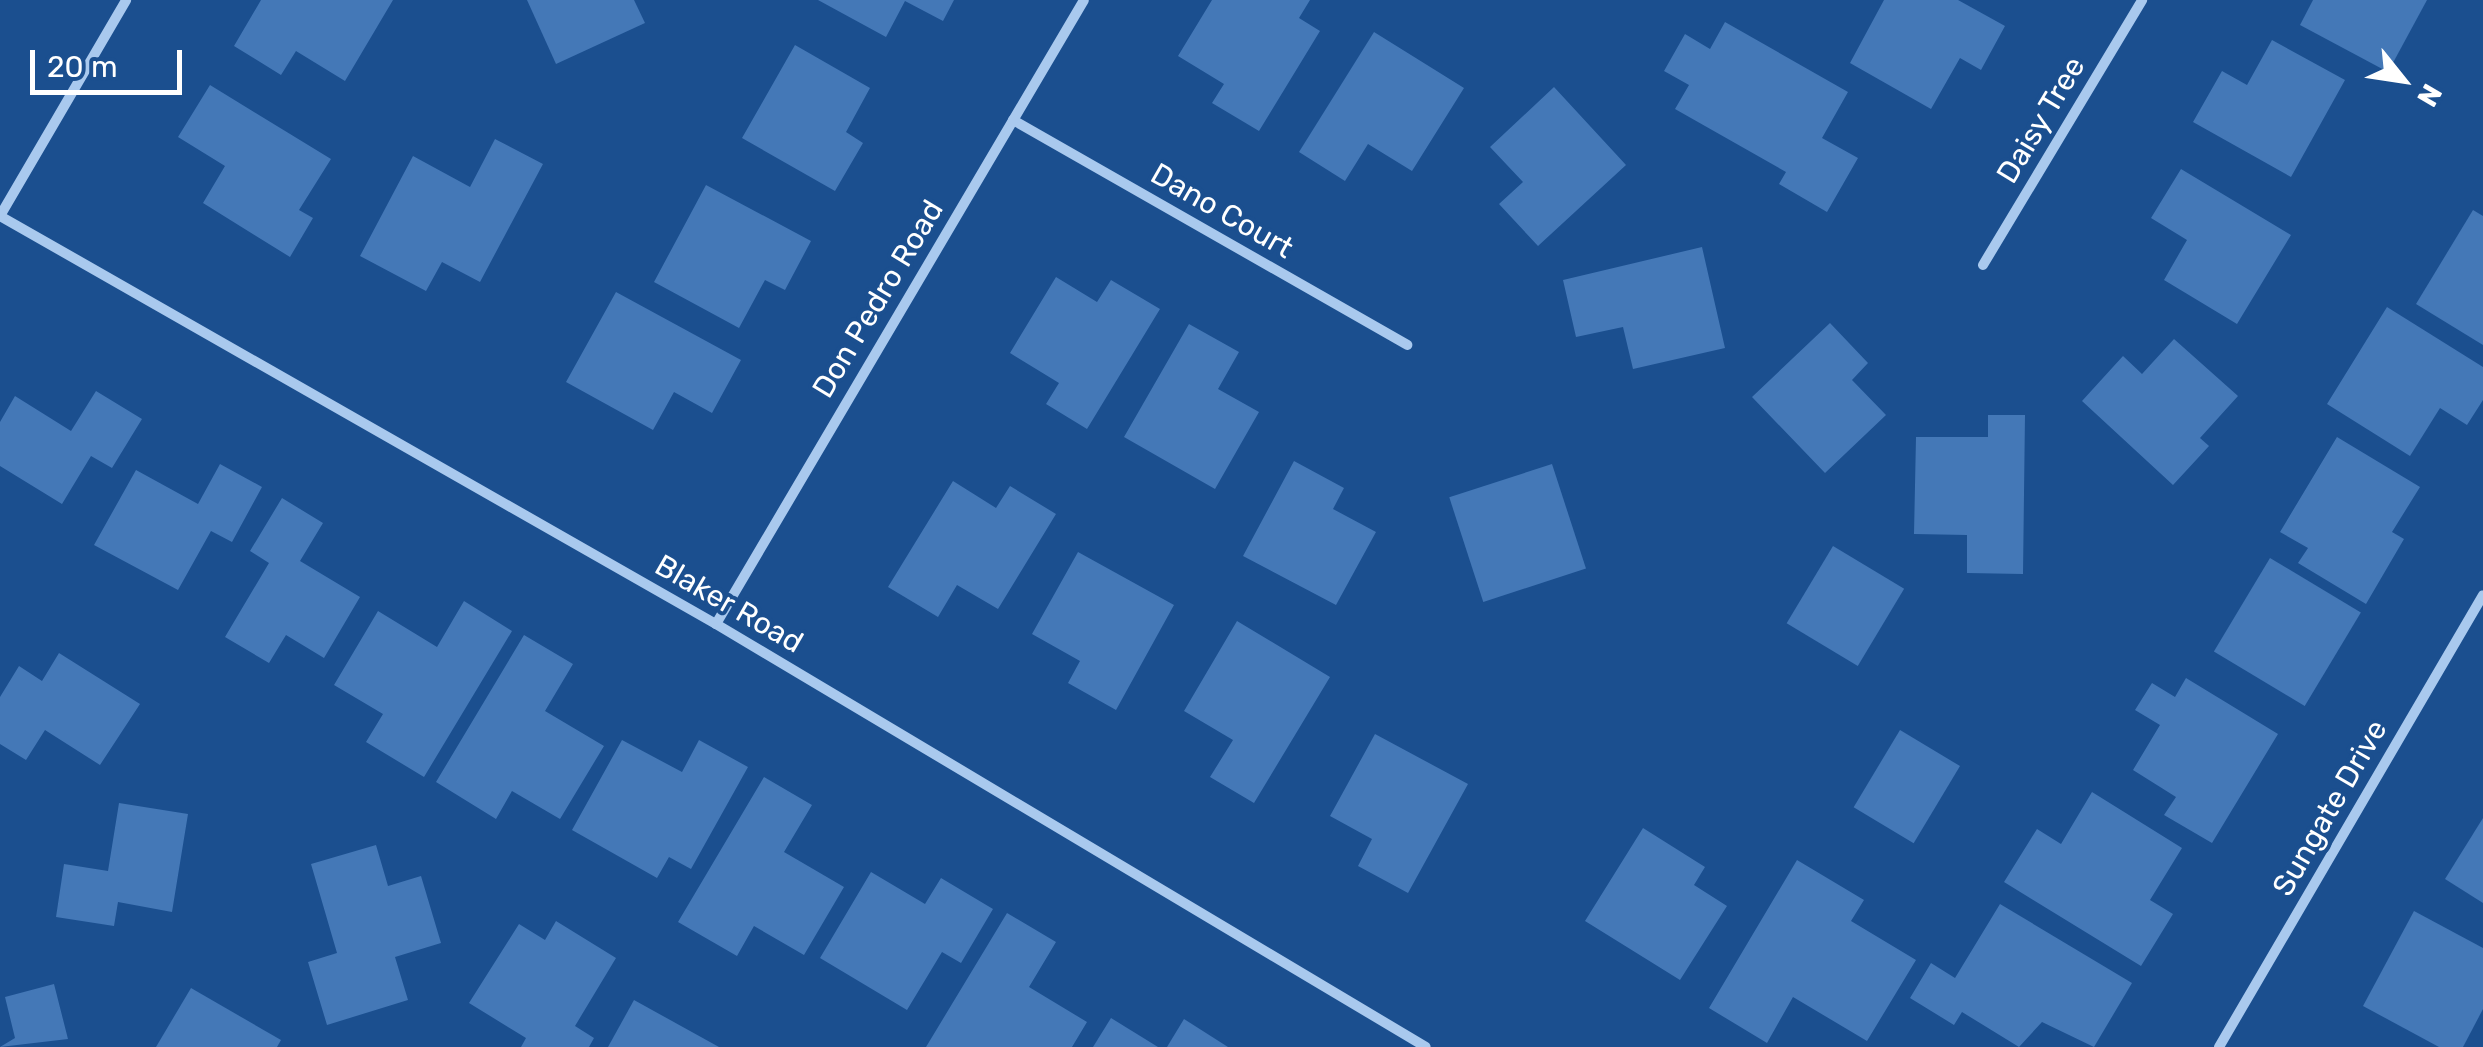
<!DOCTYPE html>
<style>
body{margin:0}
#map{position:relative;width:2483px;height:1047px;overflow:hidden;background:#1b4f8f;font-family:Rubik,sans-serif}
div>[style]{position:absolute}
.building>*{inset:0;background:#4478b7;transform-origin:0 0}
.minor>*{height:10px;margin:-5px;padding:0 5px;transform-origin:5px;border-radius:5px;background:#a9c9ee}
span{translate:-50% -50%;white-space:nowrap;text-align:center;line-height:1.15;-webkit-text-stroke:8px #1b4f8f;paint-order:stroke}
.street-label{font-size:30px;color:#fff}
.north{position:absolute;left:2353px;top:30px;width:100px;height:100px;-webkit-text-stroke:8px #1b4f8f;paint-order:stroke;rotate:120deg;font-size:28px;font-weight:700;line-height:40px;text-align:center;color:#fff}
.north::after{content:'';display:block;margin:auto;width:35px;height:45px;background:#fff;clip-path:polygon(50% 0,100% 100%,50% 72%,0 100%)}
.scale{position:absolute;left:30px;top:50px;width:152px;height:45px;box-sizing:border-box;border:5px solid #fff;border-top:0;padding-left:12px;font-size:30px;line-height:35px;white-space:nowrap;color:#fff;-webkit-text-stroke:8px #1b4f8f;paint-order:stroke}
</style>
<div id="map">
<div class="building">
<div style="clip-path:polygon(261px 0,393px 0,345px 81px,296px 51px,281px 75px,234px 46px)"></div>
<div style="clip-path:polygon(527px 0,634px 0,645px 23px,556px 64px)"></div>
<div style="clip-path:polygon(818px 0,954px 0,943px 21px,905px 1px,886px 37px)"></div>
<div style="clip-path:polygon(1212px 0,1310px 0,1299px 18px,1320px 31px,1259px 131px,1212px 103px,1224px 84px,1178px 56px)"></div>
<div style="clip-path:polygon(1884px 0,1958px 0,2005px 26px,1981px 70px,1960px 58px,1931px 109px,1850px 63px)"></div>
<div style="clip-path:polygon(2313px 0,2427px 0,2388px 72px,2300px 25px)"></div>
<div style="clip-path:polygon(1725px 22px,1848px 92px,1822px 138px,1858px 158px,1827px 212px,1779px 184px,1786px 172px,1675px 109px,1689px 85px,1664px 71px,1685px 34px,1710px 49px)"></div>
<div style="clip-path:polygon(1374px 32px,1464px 88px,1412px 171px,1368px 144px,1345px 181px,1299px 152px)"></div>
<div style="clip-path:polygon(2272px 40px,2345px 80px,2291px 177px,2193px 122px,2222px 71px,2247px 85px)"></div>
<div style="clip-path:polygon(795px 45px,870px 88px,846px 132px,863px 143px,835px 191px,742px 138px)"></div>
<div style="clip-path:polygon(210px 85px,331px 159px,299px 210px,313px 218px,290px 257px,203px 203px,225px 166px,178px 137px)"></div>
<div style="clip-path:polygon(1554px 87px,1626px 165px,1538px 246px,1499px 204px,1523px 182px,1490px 147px)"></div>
<div style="clip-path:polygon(495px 139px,543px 164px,480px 282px,442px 262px,426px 291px,360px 256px,413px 156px,470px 187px)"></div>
<div style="clip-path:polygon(2181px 169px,2291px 235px,2237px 324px,2164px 280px,2187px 240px,2151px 218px)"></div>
<div style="clip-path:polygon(706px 185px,811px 241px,785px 290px,765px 280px,739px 328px,654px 282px)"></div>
<div style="clip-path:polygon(2473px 210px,2483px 216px,2483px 345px,2416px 304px)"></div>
<div style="clip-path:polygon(1702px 247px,1725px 348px,1633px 369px,1623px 327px,1576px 337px,1563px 280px)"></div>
<div style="clip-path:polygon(1056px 277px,1097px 302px,1111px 280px,1160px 309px,1087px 429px,1046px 404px,1059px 383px,1010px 353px)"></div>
<div style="clip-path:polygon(616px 292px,741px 360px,712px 413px,674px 392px,653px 430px,566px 382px)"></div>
<div style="clip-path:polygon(2387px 307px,2483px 367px,2483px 400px,2467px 425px,2440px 408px,2410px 456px,2327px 404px)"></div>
<div style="clip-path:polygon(1830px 323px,1868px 363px,1852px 380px,1886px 415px,1825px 473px,1752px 397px)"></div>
<div style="clip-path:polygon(1189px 324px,1239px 352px,1218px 389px,1259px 412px,1215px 489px,1124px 437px)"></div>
<div style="clip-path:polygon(2174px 339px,2238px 396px,2200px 438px,2209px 446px,2173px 485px,2082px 401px,2123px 356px,2142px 374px)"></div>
<div style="clip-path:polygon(96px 391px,142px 419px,112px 468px,91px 456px,62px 504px,0 466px,0 422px,15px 396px,71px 431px)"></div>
<div style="clip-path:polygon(1988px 415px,2025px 415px,2023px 574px,1967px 573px,1967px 535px,1914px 534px,1916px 437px,1988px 437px)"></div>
<div style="clip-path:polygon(2337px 437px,2420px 487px,2392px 532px,2404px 539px,2366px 604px,2298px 563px,2308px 548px,2280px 532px)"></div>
<div style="clip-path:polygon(1294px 461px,1344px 488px,1333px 509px,1376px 532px,1336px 605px,1243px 556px)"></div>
<div style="clip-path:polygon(220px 464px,262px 487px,232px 542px,211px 531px,178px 590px,94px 545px,136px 470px,198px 504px)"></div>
<div style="left:1552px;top:464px;width:110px;height:108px;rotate:72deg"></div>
<div style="clip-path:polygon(953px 481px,996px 508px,1010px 486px,1056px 514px,998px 609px,957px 585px,938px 617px,888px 587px)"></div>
<div style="clip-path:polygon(282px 498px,323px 523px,300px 561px,360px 597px,324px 658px,286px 635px,269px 663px,225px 637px,269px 563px,250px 551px)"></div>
<div style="left:1833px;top:546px;width:83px;height:90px;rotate:31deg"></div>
<div style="clip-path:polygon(1078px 552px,1174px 605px,1116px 710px,1068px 683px,1080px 661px,1032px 634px)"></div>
<div style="left:2270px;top:558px;width:106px;height:109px;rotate:31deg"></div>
<div style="clip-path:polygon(464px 601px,512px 631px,424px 777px,366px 742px,383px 714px,334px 685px,378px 611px,437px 647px)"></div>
<div style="clip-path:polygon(1237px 621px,1330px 677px,1254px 803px,1210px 777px,1233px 740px,1184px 711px)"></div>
<div style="clip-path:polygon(524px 635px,573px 664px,545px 711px,604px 746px,560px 819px,512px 791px,496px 819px,436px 782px)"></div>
<div style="clip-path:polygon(59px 653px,140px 704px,100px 765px,45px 730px,26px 760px,0 744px,0 697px,19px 666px,42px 681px)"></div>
<div style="clip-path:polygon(2186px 678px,2278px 734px,2212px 843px,2164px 815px,2176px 797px,2133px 770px,2160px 725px,2135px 710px,2152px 683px,2175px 697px)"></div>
<div style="left:1900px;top:730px;width:70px;height:90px;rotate:31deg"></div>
<div style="clip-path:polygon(1375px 734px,1468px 784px,1408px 893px,1358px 866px,1372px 839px,1330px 816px)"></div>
<div style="clip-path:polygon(622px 740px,682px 772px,699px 740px,748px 767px,691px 869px,669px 857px,657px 878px,572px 830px)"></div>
<div style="clip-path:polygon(764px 777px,812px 805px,784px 852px,844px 887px,804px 955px,754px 926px,737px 956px,678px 922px)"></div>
<div style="clip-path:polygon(2092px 792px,2182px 848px,2150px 900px,2173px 914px,2141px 966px,2004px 882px,2037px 829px,2061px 844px)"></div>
<div style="clip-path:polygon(119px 803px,188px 814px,172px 912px,118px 902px,114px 926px,56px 917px,64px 864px,108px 871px)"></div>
<div style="clip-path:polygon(2483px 818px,2483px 903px,2445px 879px)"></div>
<div style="clip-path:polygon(1643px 828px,1705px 867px,1694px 885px,1727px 906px,1680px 980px,1585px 921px)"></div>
<div style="clip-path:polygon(376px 845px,388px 886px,421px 876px,441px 943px,395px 957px,408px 1000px,327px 1025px,308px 962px,337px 953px,311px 864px)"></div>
<div style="clip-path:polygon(1797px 860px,1864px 900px,1851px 921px,1916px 960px,1867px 1041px,1793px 997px,1767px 1043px,1709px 1008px)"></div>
<div style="clip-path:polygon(871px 872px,925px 904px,941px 878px,993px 909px,961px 963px,942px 952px,907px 1010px,820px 958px)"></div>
<div style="clip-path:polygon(2000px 904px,2132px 983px,2094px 1047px,2042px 1022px,2019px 1047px,1962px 1012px,1954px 1025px,1910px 998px,1931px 963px,1955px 978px)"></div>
<div style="clip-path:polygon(2414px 911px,2483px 948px,2483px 1009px,2463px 1047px,2439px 1047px,2363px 1006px)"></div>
<div style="clip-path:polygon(1007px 913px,1056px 942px,1029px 987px,1087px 1022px,1072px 1047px,926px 1047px)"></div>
<div style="clip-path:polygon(556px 921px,616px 958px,575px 1026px,594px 1038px,589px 1047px,521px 1047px,526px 1038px,469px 1003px,519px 924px,545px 940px)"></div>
<div style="clip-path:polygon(54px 984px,68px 1039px,0 1047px,15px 1038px,5px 997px)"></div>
<div style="clip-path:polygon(191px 988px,281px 1040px,277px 1047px,156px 1047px)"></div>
<div style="clip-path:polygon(634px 1000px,719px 1047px,608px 1047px)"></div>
<div style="clip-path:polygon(1111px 1018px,1158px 1047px,1093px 1047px)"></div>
<div style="clip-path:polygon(1184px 1019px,1228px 1047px,1167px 1047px)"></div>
</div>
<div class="minor">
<div style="left:1013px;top:120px;width:454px;rotate:29.7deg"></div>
<div style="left:0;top:216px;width:824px;rotate:29.68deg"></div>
<div style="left:716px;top:624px;width:826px;rotate:30.79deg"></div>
<div style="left:0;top:216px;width:250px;rotate:-59.7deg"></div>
<div style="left:1983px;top:265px;width:309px;rotate:-59deg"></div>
<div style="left:716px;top:624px;width:724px;rotate:-59.47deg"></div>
<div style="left:2219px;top:1047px;width:523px;rotate:-59.71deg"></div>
</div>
<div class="street-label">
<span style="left:2041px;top:120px;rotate:-59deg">Daisy Tree</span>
<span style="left:1222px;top:211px;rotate:30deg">Dano Court</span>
<span style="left:878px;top:299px;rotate:-59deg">Don Pedro Road</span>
<span style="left:729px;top:604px;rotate:30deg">Blaker Road</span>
<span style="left:2330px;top:808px;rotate:-60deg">Sungate Drive</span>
</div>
<div class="north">N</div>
<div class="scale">20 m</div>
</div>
